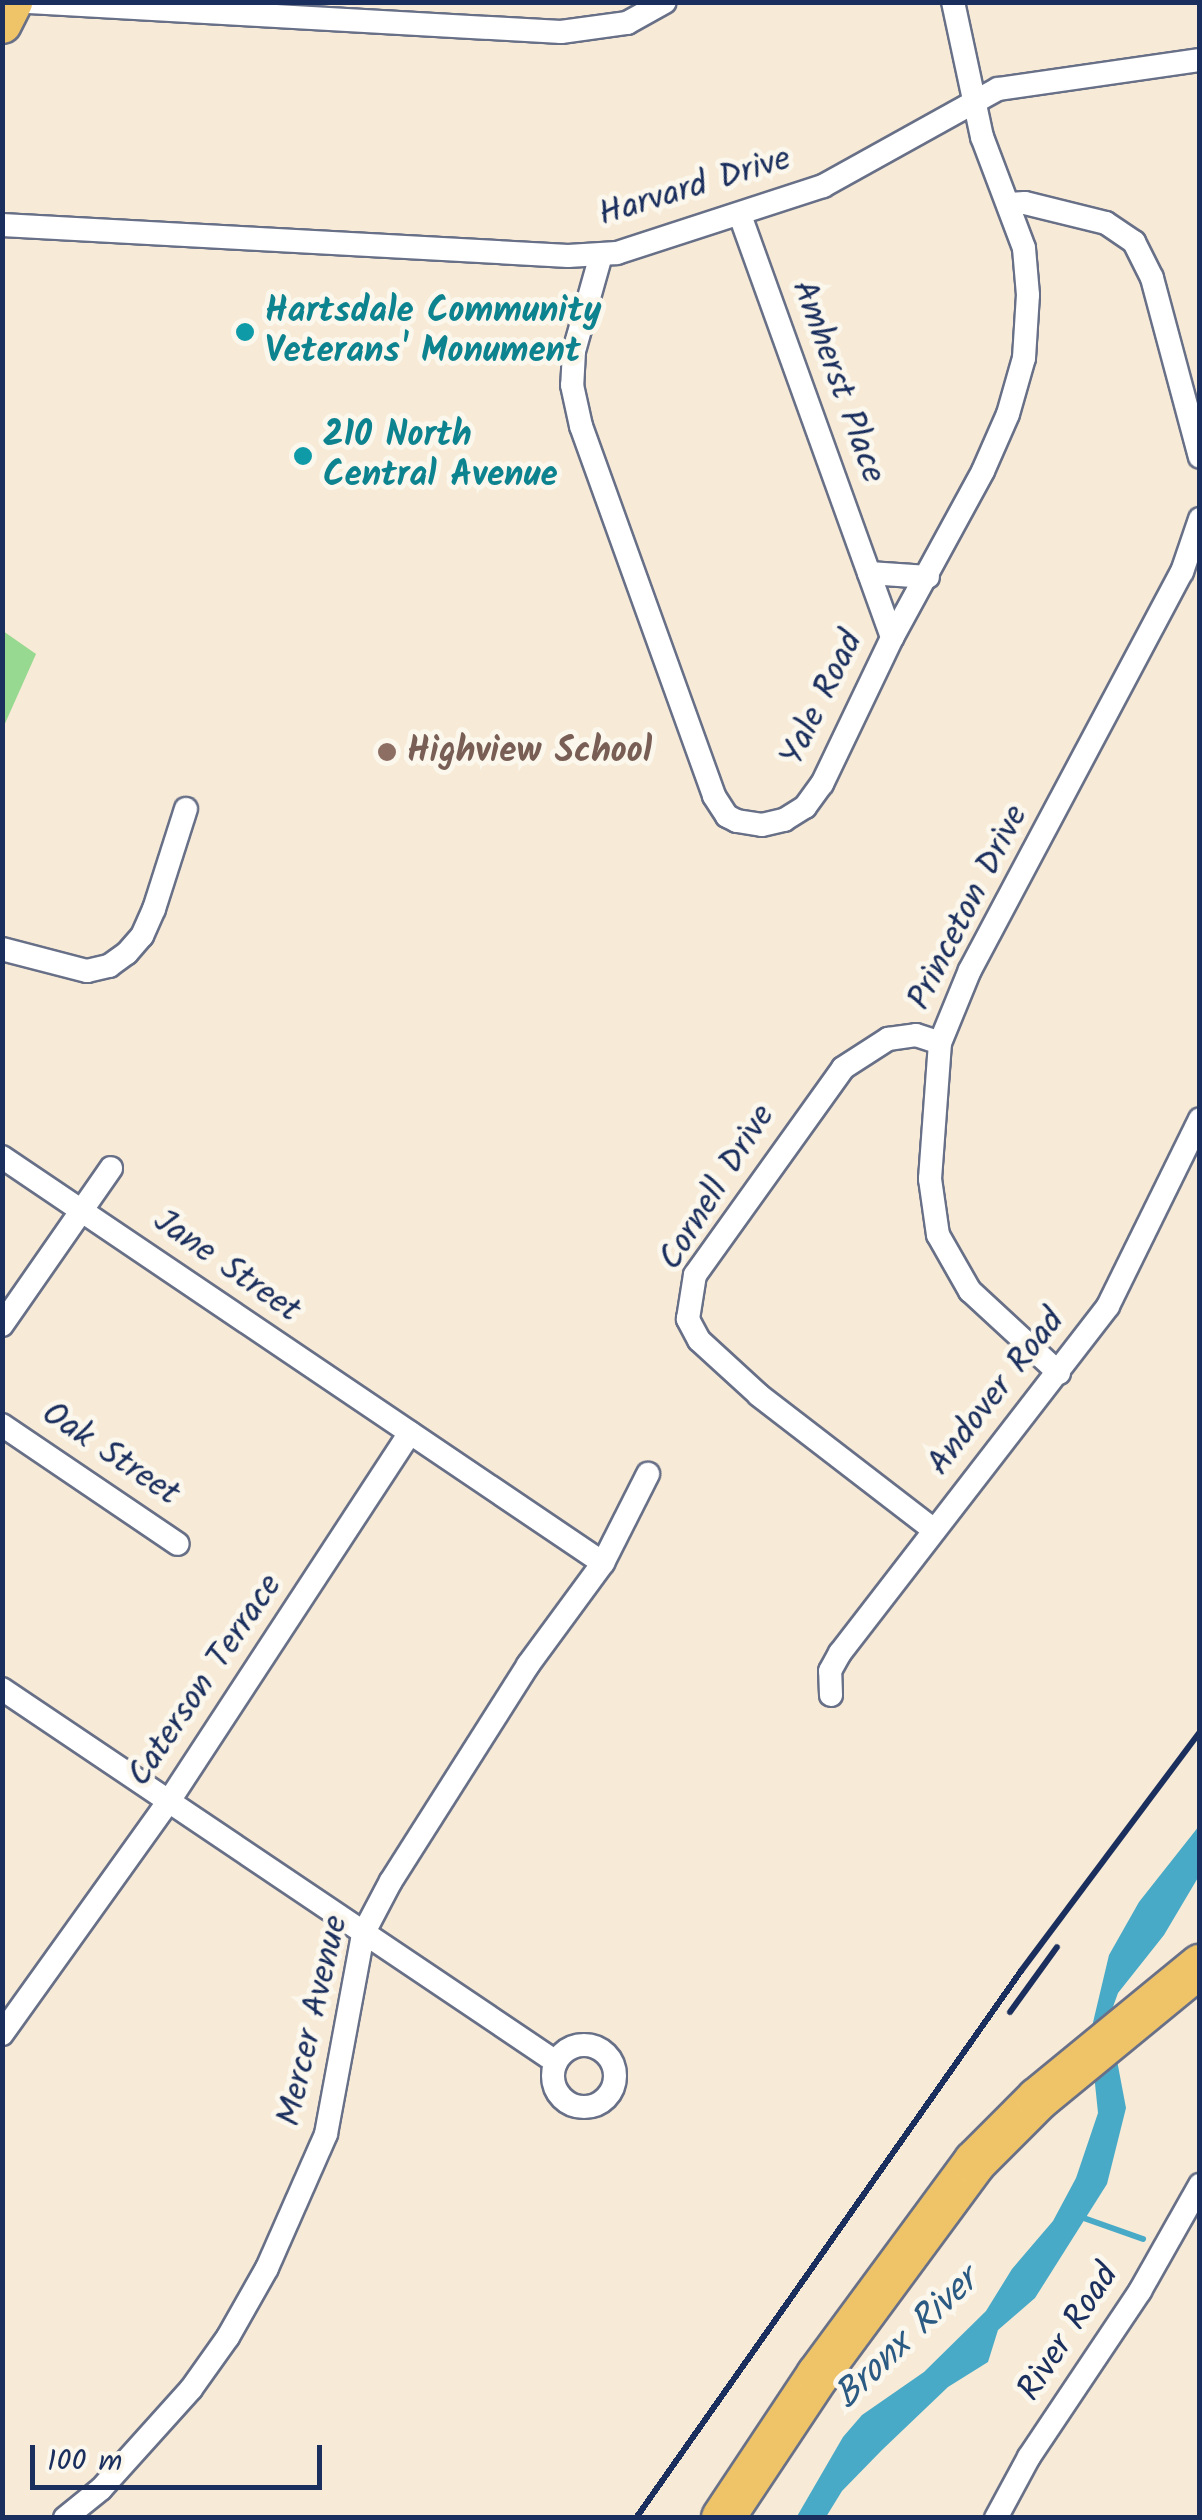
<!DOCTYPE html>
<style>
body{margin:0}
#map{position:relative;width:1202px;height:2520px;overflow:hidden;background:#f7ead6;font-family:Kalam,sans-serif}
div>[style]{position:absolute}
.green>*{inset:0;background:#97d990}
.water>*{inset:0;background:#49aac8}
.stream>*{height:6px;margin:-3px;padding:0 3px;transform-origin:3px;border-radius:3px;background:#49aac8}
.roads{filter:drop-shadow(2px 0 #687088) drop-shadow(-2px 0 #687088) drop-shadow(0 2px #687088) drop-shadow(0 -2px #687088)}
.street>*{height:22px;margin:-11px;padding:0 11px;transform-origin:11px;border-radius:11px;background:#fff}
.street>.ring{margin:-11px;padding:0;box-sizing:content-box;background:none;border:22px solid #fff;border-radius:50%}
.primary>*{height:38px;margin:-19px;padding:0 19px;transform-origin:19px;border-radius:19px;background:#efc469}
.highway>*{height:42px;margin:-21px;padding:0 21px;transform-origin:21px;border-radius:21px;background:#efc469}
.rail>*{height:6px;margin:-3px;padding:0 3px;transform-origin:3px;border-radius:3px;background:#1b2f5e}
.dots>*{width:28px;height:28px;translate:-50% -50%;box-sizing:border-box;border:5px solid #fbf7ec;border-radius:50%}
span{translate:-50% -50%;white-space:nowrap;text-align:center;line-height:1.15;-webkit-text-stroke:10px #fbf7ec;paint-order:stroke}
.street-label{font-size:35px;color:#1b2f5e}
.culture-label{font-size:35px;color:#0d838f;font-weight:700}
.left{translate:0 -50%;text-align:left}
.education-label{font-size:35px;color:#785e54;font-weight:700}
.water-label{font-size:38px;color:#2b5a83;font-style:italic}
.frame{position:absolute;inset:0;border:5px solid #1b2f5e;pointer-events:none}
.scale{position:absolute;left:30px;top:2445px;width:292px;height:45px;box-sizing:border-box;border:5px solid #1b2f5e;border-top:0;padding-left:12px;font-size:30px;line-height:35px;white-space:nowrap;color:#1b2f5e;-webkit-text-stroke:8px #fbf7ec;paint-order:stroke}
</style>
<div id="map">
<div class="green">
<div style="clip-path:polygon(3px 631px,36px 654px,3px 728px)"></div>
</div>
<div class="water">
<div style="clip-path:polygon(1199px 1826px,1199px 1876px,1164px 1935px,1118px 1993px,1109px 2018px,1126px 2108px,1107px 2184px,1035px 2298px,998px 2330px,988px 2362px,948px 2387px,882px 2450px,842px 2491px,826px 2517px,796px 2518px,843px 2437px,862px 2415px,924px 2372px,986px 2311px,1012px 2269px,1053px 2221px,1076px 2178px,1098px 2113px,1090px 2035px,1109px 1955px,1139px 1902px)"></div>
</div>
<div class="stream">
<div style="left:1078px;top:2216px;width:69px;rotate:19.5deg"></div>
</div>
<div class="roads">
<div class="street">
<div style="left:29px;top:2px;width:533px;rotate:3.23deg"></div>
<div style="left:561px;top:32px;width:67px;rotate:-7.8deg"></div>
<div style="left:627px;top:23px;width:43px;rotate:-28.9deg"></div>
<div style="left:1009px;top:204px;width:16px;rotate:-4deg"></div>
<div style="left:1025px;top:203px;width:83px;rotate:13.9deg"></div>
<div style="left:1106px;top:223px;width:34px;rotate:34deg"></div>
<div style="left:1134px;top:242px;width:40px;rotate:63.4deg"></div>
<div style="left:1152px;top:278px;width:185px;rotate:75deg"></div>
<div style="left:740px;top:215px;width:449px;rotate:70.2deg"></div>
<div style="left:2px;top:225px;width:567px;rotate:3.13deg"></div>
<div style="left:568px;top:256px;width:49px;rotate:-3.5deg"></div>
<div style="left:617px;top:253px;width:217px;rotate:-18deg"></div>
<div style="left:823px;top:186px;width:200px;rotate:-29deg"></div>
<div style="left:998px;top:89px;width:204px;rotate:-8.2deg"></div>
<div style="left:601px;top:255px;width:100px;rotate:105.7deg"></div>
<div style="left:574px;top:351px;width:34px;rotate:93deg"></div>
<div style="left:572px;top:385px;width:42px;rotate:77.6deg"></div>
<div style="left:581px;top:426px;width:393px;rotate:70.2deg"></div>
<div style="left:714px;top:796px;width:24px;rotate:57deg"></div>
<div style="left:727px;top:816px;width:11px;rotate:27deg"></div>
<div style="left:737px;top:821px;width:25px;rotate:9deg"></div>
<div style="left:762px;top:825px;width:23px;rotate:-13deg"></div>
<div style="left:784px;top:820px;width:25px;rotate:-32deg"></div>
<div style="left:805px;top:807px;width:29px;rotate:-54deg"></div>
<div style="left:822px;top:784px;width:162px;rotate:-64.4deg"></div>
<div style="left:892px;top:638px;width:190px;rotate:-61.4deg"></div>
<div style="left:983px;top:471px;width:62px;rotate:-66.3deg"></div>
<div style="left:1008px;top:414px;width:58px;rotate:-74.1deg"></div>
<div style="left:1024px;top:358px;width:63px;rotate:-86.4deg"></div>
<div style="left:1028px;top:295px;width:47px;rotate:-94.9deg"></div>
<div style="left:1024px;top:248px;width:119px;rotate:-110.7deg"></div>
<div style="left:982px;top:137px;width:138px;rotate:-102.1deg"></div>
<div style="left:869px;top:573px;width:59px;rotate:3.9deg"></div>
<div style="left:2px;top:949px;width:88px;rotate:14.5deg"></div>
<div style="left:87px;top:971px;width:23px;rotate:-13deg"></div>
<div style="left:109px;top:966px;width:22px;rotate:-36deg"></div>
<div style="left:127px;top:953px;width:23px;rotate:-49deg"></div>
<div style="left:142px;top:936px;width:30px;rotate:-66deg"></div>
<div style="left:154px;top:909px;width:105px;rotate:-72.3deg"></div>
<div style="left:2px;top:1157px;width:725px;rotate:34.04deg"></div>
<div style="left:2px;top:1325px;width:191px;rotate:-55.2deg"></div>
<div style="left:1059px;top:1373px;width:121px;rotate:-137.3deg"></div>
<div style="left:970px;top:1291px;width:64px;rotate:-119.7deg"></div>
<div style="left:938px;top:1235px;width:57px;rotate:-98.1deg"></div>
<div style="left:930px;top:1179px;width:136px;rotate:-85.8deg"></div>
<div style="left:940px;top:1043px;width:79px;rotate:-67.7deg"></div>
<div style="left:970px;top:970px;width:451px;rotate:-62deg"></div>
<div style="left:1182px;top:572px;width:56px;rotate:-71.2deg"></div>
<div style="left:2px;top:1425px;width:212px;rotate:34.1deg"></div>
<div style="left:934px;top:1530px;width:221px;rotate:-142.4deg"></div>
<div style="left:759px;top:1395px;width:81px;rotate:-137.5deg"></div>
<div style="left:699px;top:1340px;width:24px;rotate:-118deg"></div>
<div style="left:688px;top:1319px;width:45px;rotate:-81deg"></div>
<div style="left:695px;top:1275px;width:254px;rotate:-54.4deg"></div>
<div style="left:843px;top:1068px;width:54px;rotate:-32.8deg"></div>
<div style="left:888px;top:1039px;width:28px;rotate:-8deg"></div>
<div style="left:916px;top:1035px;width:25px;rotate:18deg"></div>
<div style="left:2px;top:1689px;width:668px;rotate:33.95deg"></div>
<div style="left:831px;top:1695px;width:24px;rotate:-92deg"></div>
<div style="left:830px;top:1671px;width:21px;rotate:-61deg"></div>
<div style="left:840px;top:1653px;width:438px;rotate:-52.3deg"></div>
<div style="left:1108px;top:1306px;width:208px;rotate:-63.8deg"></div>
<div style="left:2px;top:2034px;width:287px;rotate:-54.4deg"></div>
<div style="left:169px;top:1801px;width:440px;rotate:-56.8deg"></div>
<div class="ring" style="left:553px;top:2045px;width:40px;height:40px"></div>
<div style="left:65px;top:2518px;width:46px;rotate:-38.9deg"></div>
<div style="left:101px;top:2489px;width:135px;rotate:-48deg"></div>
<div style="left:191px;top:2389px;width:64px;rotate:-54.6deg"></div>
<div style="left:228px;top:2337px;width:79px;rotate:-60.5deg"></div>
<div style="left:267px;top:2268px;width:146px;rotate:-66.2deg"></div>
<div style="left:326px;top:2134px;width:203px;rotate:-79.5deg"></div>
<div style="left:363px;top:1934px;width:60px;rotate:-62.2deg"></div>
<div style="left:391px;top:1881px;width:256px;rotate:-57.6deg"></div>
<div style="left:528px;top:1665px;width:127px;rotate:-53.7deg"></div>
<div style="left:603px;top:1563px;width:100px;rotate:-63.2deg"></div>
<div style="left:996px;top:2518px;width:69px;rotate:-61.6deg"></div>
<div style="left:1029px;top:2457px;width:200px;rotate:-56.2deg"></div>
<div style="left:1140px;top:2291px;width:122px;rotate:-60.5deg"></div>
</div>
<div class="primary">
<div style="left:2px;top:24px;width:25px;rotate:-63deg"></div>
</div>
<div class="highway">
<div style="left:723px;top:2518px;width:172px;rotate:-56.4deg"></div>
<div style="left:818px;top:2375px;width:265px;rotate:-53.6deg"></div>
<div style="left:975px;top:2162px;width:89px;rotate:-45deg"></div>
<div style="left:1038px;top:2099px;width:210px;rotate:-39.4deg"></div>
</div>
</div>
<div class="rail">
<div style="left:1010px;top:2012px;width:80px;rotate:-54.1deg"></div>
<div style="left:636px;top:2518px;width:669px;rotate:-54.86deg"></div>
<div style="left:1021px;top:1971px;width:299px;rotate:-53.2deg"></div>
</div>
<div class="dots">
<div style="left:245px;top:332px;background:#0f9aa8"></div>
<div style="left:303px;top:456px;background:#0f9aa8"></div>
<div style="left:387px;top:752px;background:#8d6e63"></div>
</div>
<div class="street-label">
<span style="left:695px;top:188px;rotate:-17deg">Harvard Drive</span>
<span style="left:837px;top:382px;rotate:70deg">Amherst Place</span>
<span style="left:823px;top:699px;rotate:-64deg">Yale Road</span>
<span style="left:969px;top:908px;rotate:-63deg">Princeton Drive</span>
<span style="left:718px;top:1188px;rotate:-58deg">Cornell Drive</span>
<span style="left:226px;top:1267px;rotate:35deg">Jane Street</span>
<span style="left:997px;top:1393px;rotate:-52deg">Andover Road</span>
<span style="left:110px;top:1455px;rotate:34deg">Oak Street</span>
<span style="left:206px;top:1681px;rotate:-56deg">Caterson Terrace</span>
<span style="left:314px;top:2021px;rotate:-77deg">Mercer Avenue</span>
<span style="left:1069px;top:2333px;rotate:-57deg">River Road</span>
</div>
<div class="culture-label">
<span class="left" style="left:265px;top:332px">Hartsdale Community<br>Veterans' Monument</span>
<span class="left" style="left:323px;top:456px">210 North<br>Central Avenue</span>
</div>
<div class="education-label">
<span class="left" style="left:407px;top:752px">Highview School</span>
</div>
<div class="water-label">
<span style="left:907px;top:2340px;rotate:-44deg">Bronx River</span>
</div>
<div class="frame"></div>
<div class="scale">100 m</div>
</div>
